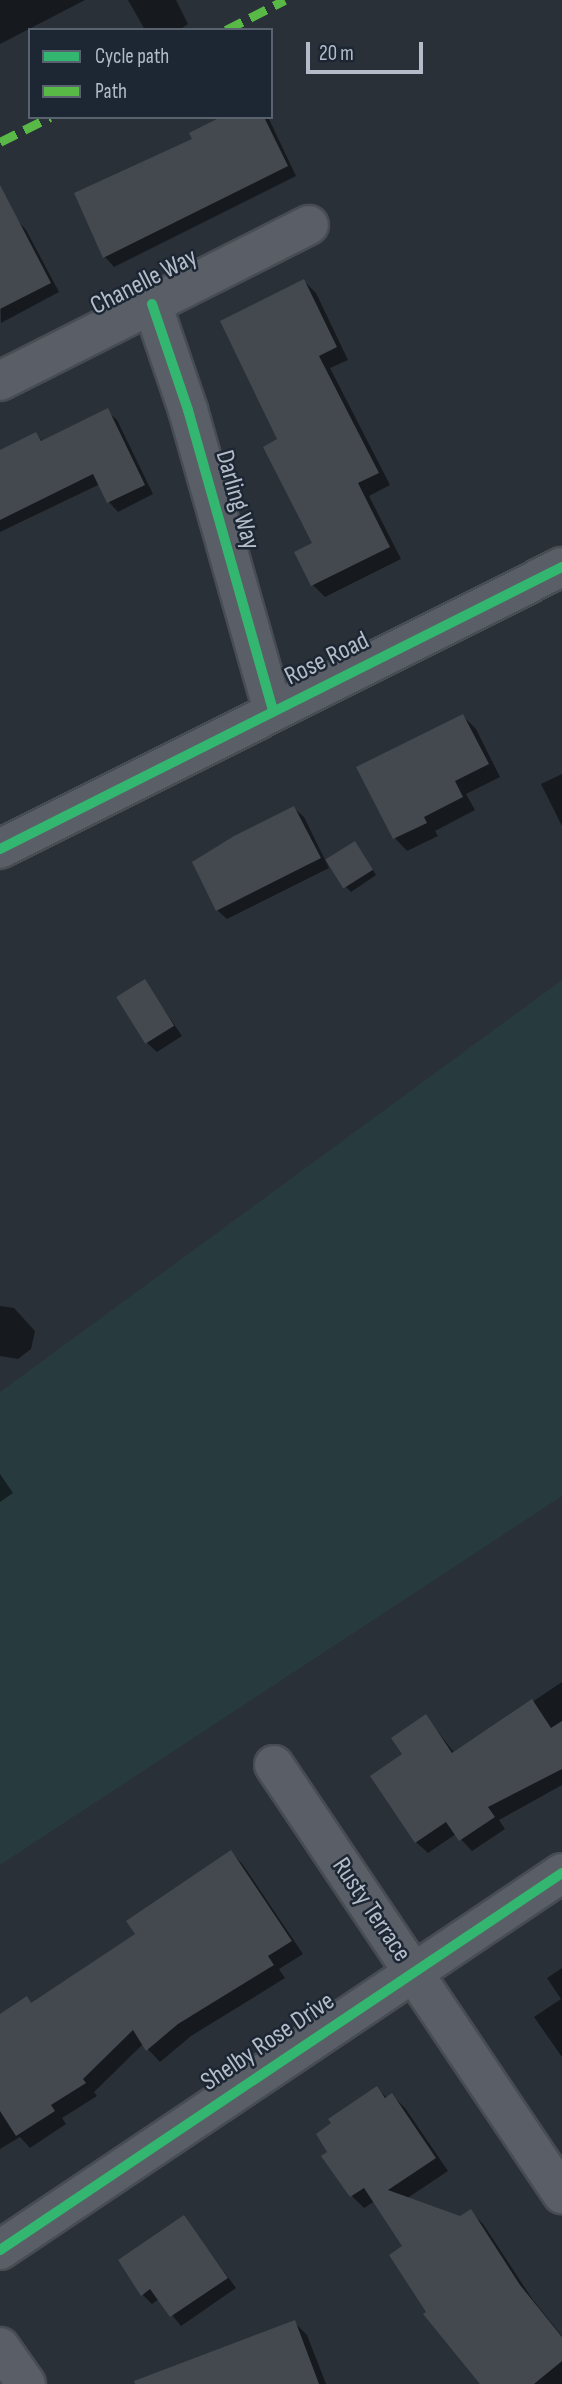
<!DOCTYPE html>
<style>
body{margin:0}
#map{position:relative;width:562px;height:2384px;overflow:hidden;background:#2a3038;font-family:"Sofia Sans Condensed",sans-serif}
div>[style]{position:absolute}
.green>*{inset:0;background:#273a3e}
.shadow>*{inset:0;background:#0007}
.building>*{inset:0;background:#444950;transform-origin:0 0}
.roads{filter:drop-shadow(2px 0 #484c53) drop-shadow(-2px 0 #484c53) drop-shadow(0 2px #484c53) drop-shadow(0 -2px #484c53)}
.minor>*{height:38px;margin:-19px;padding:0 19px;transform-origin:19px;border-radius:19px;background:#5a5e66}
.quiet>*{height:9px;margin-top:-4.5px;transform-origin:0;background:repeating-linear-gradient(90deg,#58b947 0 18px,transparent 0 27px)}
.cycleway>*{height:10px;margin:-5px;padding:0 5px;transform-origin:5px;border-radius:5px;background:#33b770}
span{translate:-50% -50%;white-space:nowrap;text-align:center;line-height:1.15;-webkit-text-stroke:5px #1d2633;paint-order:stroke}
.street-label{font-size:26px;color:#b4bcc9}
.legend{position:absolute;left:28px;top:28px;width:245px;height:91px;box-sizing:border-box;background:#1d2633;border:2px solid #59626f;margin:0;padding:9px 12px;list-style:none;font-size:21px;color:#b4bcc9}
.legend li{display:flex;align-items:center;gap:14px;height:35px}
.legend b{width:35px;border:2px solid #59626f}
.scale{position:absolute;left:306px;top:42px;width:117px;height:32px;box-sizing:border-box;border:4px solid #b4bcc9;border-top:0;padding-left:9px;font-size:21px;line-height:24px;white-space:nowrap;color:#b4bcc9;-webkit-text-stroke:5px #1d2633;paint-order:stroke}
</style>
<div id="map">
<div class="green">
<div style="clip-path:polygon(562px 980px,562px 1496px,0 1865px,0 1392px)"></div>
</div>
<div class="shadow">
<div style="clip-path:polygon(0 0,85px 0,0 44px)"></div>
<div style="clip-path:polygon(128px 0,176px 0,188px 24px,179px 30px,145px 30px)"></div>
<div style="clip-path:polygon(225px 117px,268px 117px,296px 176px,114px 267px,105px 257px,76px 193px,195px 140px)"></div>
<div style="clip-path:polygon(17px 220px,26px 230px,59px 292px,1px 323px,0 229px)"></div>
<div style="clip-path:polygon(304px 281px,316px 293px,348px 360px,330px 368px,390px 485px,369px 496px,401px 559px,325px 597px,313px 585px,296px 553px,315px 544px,279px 440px)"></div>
<div style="clip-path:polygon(107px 411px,117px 420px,153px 494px,118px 512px,109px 502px,100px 484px,0 532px,0 451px,36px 434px,43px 442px)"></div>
<div style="clip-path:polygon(463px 716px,476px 729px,500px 777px,466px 794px,475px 810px,435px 831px,438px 836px,407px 851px,395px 838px)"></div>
<div style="clip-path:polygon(562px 774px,562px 826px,541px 784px)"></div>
<div style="clip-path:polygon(294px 808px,304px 817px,329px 868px,227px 919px,217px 910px)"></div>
<div style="clip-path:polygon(359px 848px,376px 875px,351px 892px,346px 887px)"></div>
<div style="clip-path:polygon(145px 981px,182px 1036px,157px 1052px,147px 1043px)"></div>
<div style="clip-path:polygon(0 1306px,14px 1308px,35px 1331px,31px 1349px,18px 1359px,0 1356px)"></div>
<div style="clip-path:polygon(0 1474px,13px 1493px,0 1502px)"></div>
<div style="clip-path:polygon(562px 1682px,562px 1785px,499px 1820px,505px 1829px,472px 1851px,456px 1834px,428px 1853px,416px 1842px,404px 1755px,426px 1716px,455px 1754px)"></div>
<div style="clip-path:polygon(231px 1852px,243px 1865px,303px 1954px,279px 1969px,285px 1978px,191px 2036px,160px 2062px,143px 2044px,94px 2092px,97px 2096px,62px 2118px,66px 2124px,30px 2148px,20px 2137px,0 2149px,0 2016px,27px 1999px,32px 2004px,137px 1934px)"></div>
<div style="clip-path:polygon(562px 1968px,562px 2057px,534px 2017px,561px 1999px,547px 1978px)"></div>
<div style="clip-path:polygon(377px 2088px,387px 2098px,392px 2095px,405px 2108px,448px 2171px,406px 2199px,460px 2218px,470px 2211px,483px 2224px,533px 2300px,562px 2336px,562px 2384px,482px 2384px,429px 2312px,404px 2247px,375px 2201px,364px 2208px,352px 2196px,330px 2152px)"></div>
<div style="clip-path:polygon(184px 2217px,236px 2288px,181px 2326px,159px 2299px,152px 2304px,143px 2295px)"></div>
<div style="clip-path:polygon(294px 2322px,307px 2335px,326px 2384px,194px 2384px)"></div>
</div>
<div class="building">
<div style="clip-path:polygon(221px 117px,264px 117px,288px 166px,103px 258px,74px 193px,192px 139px,189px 133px)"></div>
<div style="clip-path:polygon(0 185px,51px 283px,0 309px)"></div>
<div style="clip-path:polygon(304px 279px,337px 347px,319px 356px,379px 473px,358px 483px,390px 547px,311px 586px,294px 552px,312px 543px,263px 447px,277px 439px,220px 321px)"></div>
<div style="clip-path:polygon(108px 408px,145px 485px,107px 503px,93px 474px,0 520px,0 450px,36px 432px,41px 441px)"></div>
<div style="clip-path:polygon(463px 714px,489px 764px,455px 781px,463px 797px,424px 817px,427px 823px,393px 839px,356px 767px)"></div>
<div style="clip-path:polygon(294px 806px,321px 858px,216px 911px,192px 862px,234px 836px)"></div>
<div style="left:355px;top:841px;width:34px;height:35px;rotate:58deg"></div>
<div style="left:145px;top:979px;width:55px;height:34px;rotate:58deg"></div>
<div style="clip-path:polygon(532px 1699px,551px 1728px,562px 1721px,562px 1769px,488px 1807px,495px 1817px,459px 1841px,446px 1822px,415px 1843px,370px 1776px,402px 1754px,391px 1738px,426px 1714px,452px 1753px)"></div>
<div style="clip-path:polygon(231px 1850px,292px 1941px,268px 1956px,274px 1965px,178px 2024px,146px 2051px,133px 2030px,83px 2079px,86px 2083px,51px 2105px,55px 2111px,16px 2136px,0 2111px,0 2014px,27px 1996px,31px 2003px,135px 1934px,126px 1921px)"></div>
<div style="clip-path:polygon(377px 2086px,385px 2098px,392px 2093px,436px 2158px,388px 2190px,460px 2216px,471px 2209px,520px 2285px,562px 2337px,562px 2361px,534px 2384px,480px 2384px,423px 2314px,426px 2312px,389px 2255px,402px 2246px,364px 2188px,350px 2197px,321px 2156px,327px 2152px,316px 2134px,331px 2123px,328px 2119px)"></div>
<div style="clip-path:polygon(184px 2215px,228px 2278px,170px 2317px,150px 2289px,141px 2296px,118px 2260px)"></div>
<div style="clip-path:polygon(295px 2320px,319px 2384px,135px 2384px,134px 2381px)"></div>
</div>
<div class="roads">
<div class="minor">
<div style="left:152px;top:304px;width:112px;rotate:71.2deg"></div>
<div style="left:188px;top:410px;width:313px;rotate:74.2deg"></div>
<div style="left:0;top:381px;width:346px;rotate:-26.8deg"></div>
<div style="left:0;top:849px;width:629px;rotate:-26.65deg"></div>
<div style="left:274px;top:1765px;width:517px;rotate:56.13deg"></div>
<div style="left:0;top:2250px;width:677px;rotate:-33.85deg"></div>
<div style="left:0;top:2347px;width:45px;rotate:54.9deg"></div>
</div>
</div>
<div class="quiet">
<div style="left:226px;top:30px;width:66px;rotate:-27deg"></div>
<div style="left:0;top:142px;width:56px;rotate:-26.6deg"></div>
</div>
<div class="cycleway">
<div style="left:152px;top:304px;width:112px;rotate:71.2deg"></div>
<div style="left:188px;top:410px;width:313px;rotate:74.2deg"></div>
<div style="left:0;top:849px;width:629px;rotate:-26.65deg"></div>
<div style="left:0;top:2250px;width:677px;rotate:-33.85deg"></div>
</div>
<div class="street-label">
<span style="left:144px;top:282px;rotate:-27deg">Chanelle Way</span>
<span style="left:237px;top:500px;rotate:74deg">Darling Way</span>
<span style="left:327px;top:659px;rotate:-26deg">Rose Road</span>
<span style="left:371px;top:1910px;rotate:56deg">Rusty Terrace</span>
<span style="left:268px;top:2042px;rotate:-34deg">Shelby Rose Drive</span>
</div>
<ul class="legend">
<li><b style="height:9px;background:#33b770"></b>Cycle path</li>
<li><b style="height:9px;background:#58b947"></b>Path</li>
</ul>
<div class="scale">20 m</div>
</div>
